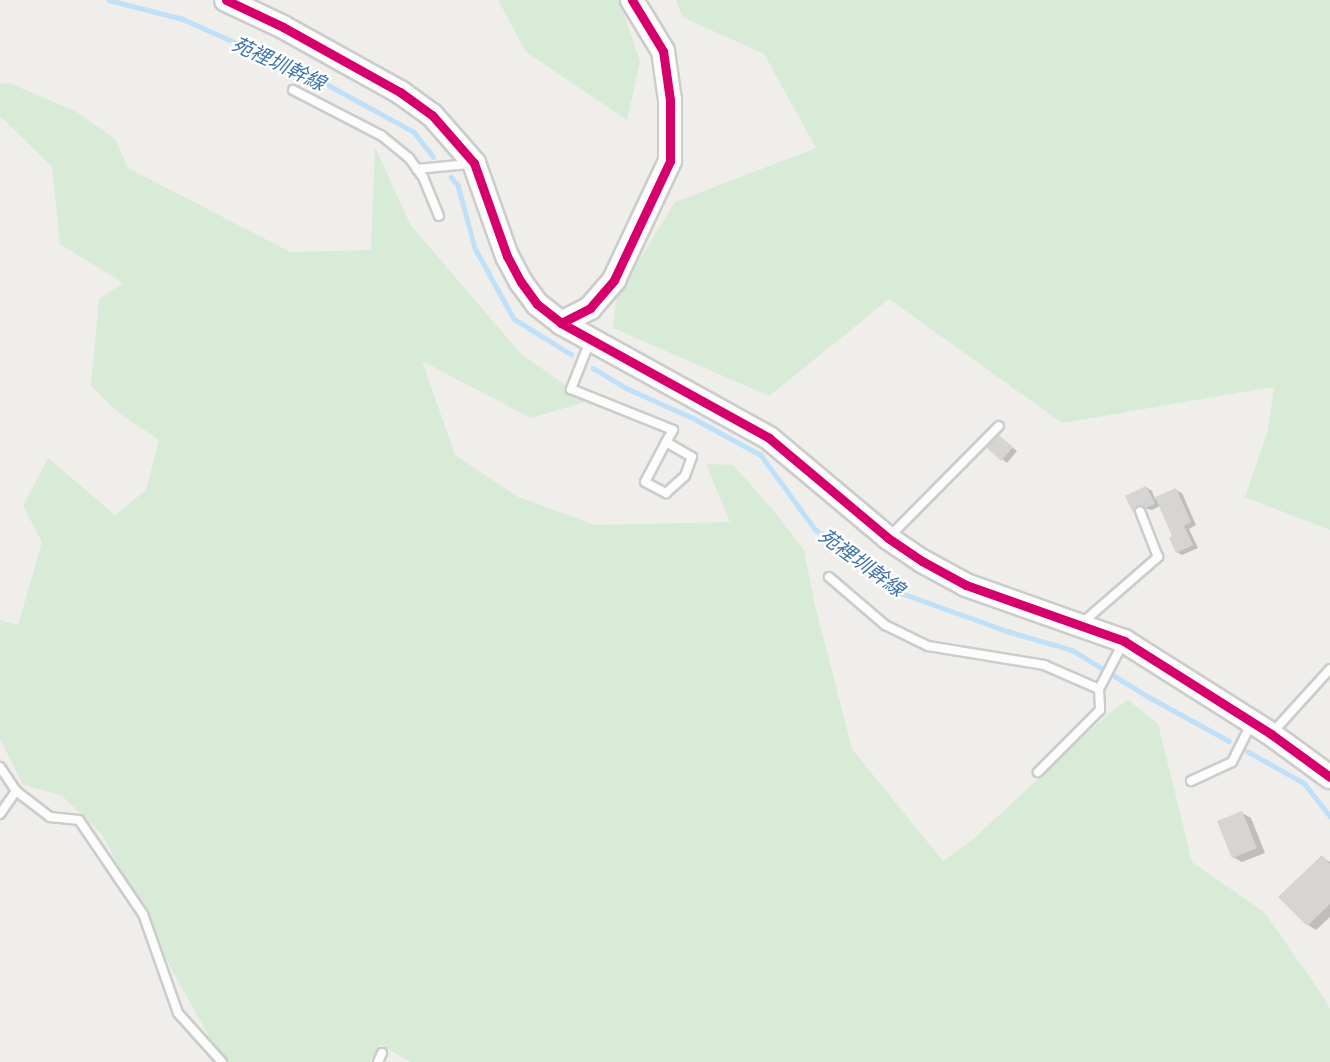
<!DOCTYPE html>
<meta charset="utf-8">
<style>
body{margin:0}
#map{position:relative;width:1330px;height:1062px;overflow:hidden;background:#efeeea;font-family:Manrope,"Noto Sans TC",sans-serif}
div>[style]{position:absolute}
.green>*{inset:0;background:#d8ebd6}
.shadow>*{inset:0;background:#0003}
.stream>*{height:4.5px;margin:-2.25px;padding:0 2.25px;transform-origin:2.25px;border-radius:2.25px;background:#bfe0f9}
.building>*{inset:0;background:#d6d5d3;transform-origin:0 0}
.roads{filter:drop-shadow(2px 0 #cbcccc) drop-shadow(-2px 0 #cbcccc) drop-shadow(0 2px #cbcccc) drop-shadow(0 -2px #cbcccc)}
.lane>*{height:8px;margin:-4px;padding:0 4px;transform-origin:4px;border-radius:4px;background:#fdfcfc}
.secondary>*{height:22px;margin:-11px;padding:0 11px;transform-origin:11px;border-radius:11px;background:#fdfcfc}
.cycleway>*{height:9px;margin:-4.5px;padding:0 4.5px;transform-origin:4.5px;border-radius:4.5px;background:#d6006c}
span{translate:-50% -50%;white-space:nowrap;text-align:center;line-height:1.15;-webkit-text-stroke:4.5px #fff;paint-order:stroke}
.water-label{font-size:20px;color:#4174aa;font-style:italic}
</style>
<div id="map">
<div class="green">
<div style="clip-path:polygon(498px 0,619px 0,640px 61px,627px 120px,526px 52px)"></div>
<div style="clip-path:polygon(676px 0,1330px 0,1330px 530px,1245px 497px,1268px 430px,1274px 387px,1062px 423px,889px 299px,769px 396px,613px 328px,616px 298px,675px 202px,816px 148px,764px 54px,682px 17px)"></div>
<div style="clip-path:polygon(9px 83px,77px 112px,115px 139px,128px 168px,290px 252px,371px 250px,375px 147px,410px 224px,520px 353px,588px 401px,531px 418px,422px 361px,455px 455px,518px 497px,595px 525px,730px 522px,706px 464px,733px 465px,774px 511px,804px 550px,815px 605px,852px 749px,943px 861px,972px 840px,1108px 714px,1128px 700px,1158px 724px,1192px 862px,1265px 913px,1324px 998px,1330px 1009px,1330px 1062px,410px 1062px,380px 1044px,370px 1062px,223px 1062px,172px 970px,102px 834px,61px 795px,23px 785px,0 739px,0 620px,18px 625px,42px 542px,23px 506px,48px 458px,115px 515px,146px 490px,159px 440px,120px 414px,91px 386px,99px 299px,123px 283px,60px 244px,52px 167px,0 116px,0 84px)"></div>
</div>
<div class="shadow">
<div style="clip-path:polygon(999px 437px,1017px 451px,1007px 463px,1002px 459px)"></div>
<div style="clip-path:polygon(1146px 487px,1152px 491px,1155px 499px,1176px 490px,1182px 493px,1196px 525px,1189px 529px,1198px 548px,1182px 555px,1177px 552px,1174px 537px,1160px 506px,1152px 510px,1143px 508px,1139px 515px,1134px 512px,1127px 496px)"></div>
<div style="clip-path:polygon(1242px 813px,1251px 818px,1265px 853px,1242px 862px,1233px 857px)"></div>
<div style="clip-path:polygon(1322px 857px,1330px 862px,1330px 917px,1316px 930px,1308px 925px)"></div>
</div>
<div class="stream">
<div style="left:109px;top:0;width:76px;rotate:14.4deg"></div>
<div style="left:183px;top:19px;width:151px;rotate:24.2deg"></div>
<div style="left:321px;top:81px;width:106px;rotate:28.7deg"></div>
<div style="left:414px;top:132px;width:31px;rotate:52deg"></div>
<div style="left:451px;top:177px;width:11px;rotate:49deg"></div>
<div style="left:458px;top:185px;width:65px;rotate:74.9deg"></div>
<div style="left:475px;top:248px;width:81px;rotate:61.2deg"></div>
<div style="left:514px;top:319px;width:67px;rotate:31.6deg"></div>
<div style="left:593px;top:368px;width:39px;rotate:31deg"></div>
<div style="left:626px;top:388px;width:73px;rotate:24.1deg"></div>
<div style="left:693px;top:418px;width:77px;rotate:28.6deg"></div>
<div style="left:761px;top:455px;width:92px;rotate:53.9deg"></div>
<div style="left:815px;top:529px;width:107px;rotate:36.7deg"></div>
<div style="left:901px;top:593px;width:113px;rotate:19.7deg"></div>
<div style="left:1007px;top:631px;width:68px;rotate:16.3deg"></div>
<div style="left:1072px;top:650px;width:90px;rotate:31.4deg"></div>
<div style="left:1149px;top:697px;width:91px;rotate:28.8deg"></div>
<div style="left:1247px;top:751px;width:65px;rotate:29.3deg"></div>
<div style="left:1304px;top:783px;width:42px;rotate:51.8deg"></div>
</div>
<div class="building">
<div style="clip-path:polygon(999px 435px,1013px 447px,1001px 461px,986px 447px)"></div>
<div style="clip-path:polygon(1146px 486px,1155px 504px,1145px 508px,1137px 506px,1133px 513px,1125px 496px)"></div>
<div style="clip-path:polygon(1176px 488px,1191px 522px,1184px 526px,1193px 545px,1176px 553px,1169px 538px,1172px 536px,1155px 497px)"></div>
<div style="left:1242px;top:811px;width:40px;height:27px;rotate:68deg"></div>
<div style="clip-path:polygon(1322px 855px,1330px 864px,1330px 904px,1307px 926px,1278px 897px)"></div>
</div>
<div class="roads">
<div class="lane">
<div style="left:293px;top:90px;width:100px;rotate:27.3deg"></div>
<div style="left:382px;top:136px;width:35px;rotate:39deg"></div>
<div style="left:409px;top:158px;width:24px;rotate:54deg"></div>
<div style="left:423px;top:177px;width:42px;rotate:67.7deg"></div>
<div style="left:417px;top:169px;width:52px;rotate:-5.5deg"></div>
<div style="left:590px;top:341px;width:52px;rotate:111.6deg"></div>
<div style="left:571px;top:389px;width:110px;rotate:21.9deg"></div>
<div style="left:673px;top:430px;width:14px;rotate:120deg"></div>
<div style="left:666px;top:442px;width:45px;rotate:117.7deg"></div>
<div style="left:645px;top:482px;width:24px;rotate:28deg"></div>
<div style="left:666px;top:493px;width:25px;rotate:-42deg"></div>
<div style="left:685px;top:476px;width:20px;rotate:-70deg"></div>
<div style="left:692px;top:457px;width:30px;rotate:-150deg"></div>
<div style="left:889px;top:537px;width:156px;rotate:-45.3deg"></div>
<div style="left:829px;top:577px;width:74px;rotate:40.6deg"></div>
<div style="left:885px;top:625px;width:48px;rotate:26deg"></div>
<div style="left:928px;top:646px;width:118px;rotate:9.3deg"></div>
<div style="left:1044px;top:665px;width:60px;rotate:23.6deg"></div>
<div style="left:1099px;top:689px;width:21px;rotate:87deg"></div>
<div style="left:1100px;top:710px;width:88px;rotate:135deg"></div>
<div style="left:1082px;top:623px;width:101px;rotate:-41deg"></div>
<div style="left:1158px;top:557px;width:49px;rotate:-111.4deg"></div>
<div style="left:1099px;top:689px;width:52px;rotate:-62.4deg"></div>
<div style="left:1272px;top:733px;width:86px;rotate:-47.8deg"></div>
<div style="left:0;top:767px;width:29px;rotate:56deg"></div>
<div style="left:16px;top:791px;width:43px;rotate:37.4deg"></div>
<div style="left:50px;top:817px;width:29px;rotate:6deg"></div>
<div style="left:79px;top:820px;width:114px;rotate:55.8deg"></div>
<div style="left:143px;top:914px;width:105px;rotate:70.5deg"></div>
<div style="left:178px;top:1013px;width:66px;rotate:48.1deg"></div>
<div style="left:1191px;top:781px;width:45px;rotate:-24.9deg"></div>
<div style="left:1232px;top:762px;width:42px;rotate:-63.4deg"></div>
<div style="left:0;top:814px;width:28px;rotate:-55deg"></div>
<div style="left:378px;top:1062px;width:10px;rotate:-66deg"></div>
</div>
<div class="secondary">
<div style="left:226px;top:0;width:63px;rotate:25.3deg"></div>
<div style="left:283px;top:27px;width:134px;rotate:29.1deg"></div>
<div style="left:400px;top:92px;width:39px;rotate:36deg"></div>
<div style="left:432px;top:115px;width:64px;rotate:48.8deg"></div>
<div style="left:474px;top:163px;width:99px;rotate:70.5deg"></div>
<div style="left:507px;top:256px;width:30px;rotate:62deg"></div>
<div style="left:521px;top:282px;width:27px;rotate:54deg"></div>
<div style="left:537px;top:304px;width:31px;rotate:38deg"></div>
<div style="left:561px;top:323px;width:238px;rotate:28.9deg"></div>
<div style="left:769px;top:438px;width:155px;rotate:40deg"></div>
<div style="left:888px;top:538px;width:41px;rotate:34.1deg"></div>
<div style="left:922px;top:561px;width:50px;rotate:28.6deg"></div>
<div style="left:966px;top:585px;width:168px;rotate:19.5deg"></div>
<div style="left:1124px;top:641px;width:174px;rotate:32.3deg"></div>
<div style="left:1271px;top:734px;width:73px;rotate:36.1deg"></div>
<div style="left:561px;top:323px;width:33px;rotate:-27deg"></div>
<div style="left:590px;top:308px;width:37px;rotate:-49deg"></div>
<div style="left:614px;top:280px;width:132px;rotate:-64.8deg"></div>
<div style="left:670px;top:161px;width:61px;rotate:-90deg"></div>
<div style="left:670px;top:100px;width:49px;rotate:-98.1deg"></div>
<div style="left:663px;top:51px;width:60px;rotate:-121.3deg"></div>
</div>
</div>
<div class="cycleway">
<div style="left:226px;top:0;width:63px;rotate:25.3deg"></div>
<div style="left:283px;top:27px;width:134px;rotate:29.1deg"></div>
<div style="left:400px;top:92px;width:39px;rotate:36deg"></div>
<div style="left:432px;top:115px;width:64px;rotate:48.8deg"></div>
<div style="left:474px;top:163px;width:99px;rotate:70.5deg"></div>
<div style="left:507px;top:256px;width:30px;rotate:62deg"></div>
<div style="left:521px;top:282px;width:27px;rotate:54deg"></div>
<div style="left:537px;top:304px;width:31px;rotate:38deg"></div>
<div style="left:561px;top:323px;width:238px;rotate:28.9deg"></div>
<div style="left:769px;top:438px;width:155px;rotate:40deg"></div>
<div style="left:888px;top:538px;width:41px;rotate:34.1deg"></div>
<div style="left:922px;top:561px;width:50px;rotate:28.6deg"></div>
<div style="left:966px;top:585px;width:168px;rotate:19.5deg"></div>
<div style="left:1124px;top:641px;width:174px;rotate:32.3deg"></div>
<div style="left:1271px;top:734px;width:73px;rotate:36.1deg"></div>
<div style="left:561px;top:323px;width:33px;rotate:-27deg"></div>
<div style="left:590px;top:308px;width:37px;rotate:-49deg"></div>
<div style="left:614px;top:280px;width:132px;rotate:-64.8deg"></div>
<div style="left:670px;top:161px;width:61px;rotate:-90deg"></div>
<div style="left:670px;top:100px;width:49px;rotate:-98.1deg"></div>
<div style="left:663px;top:51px;width:60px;rotate:-121.3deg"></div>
</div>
<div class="water-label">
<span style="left:279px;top:63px;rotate:25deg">苑裡圳幹線</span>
<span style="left:862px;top:562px;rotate:36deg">苑裡圳幹線</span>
</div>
</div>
